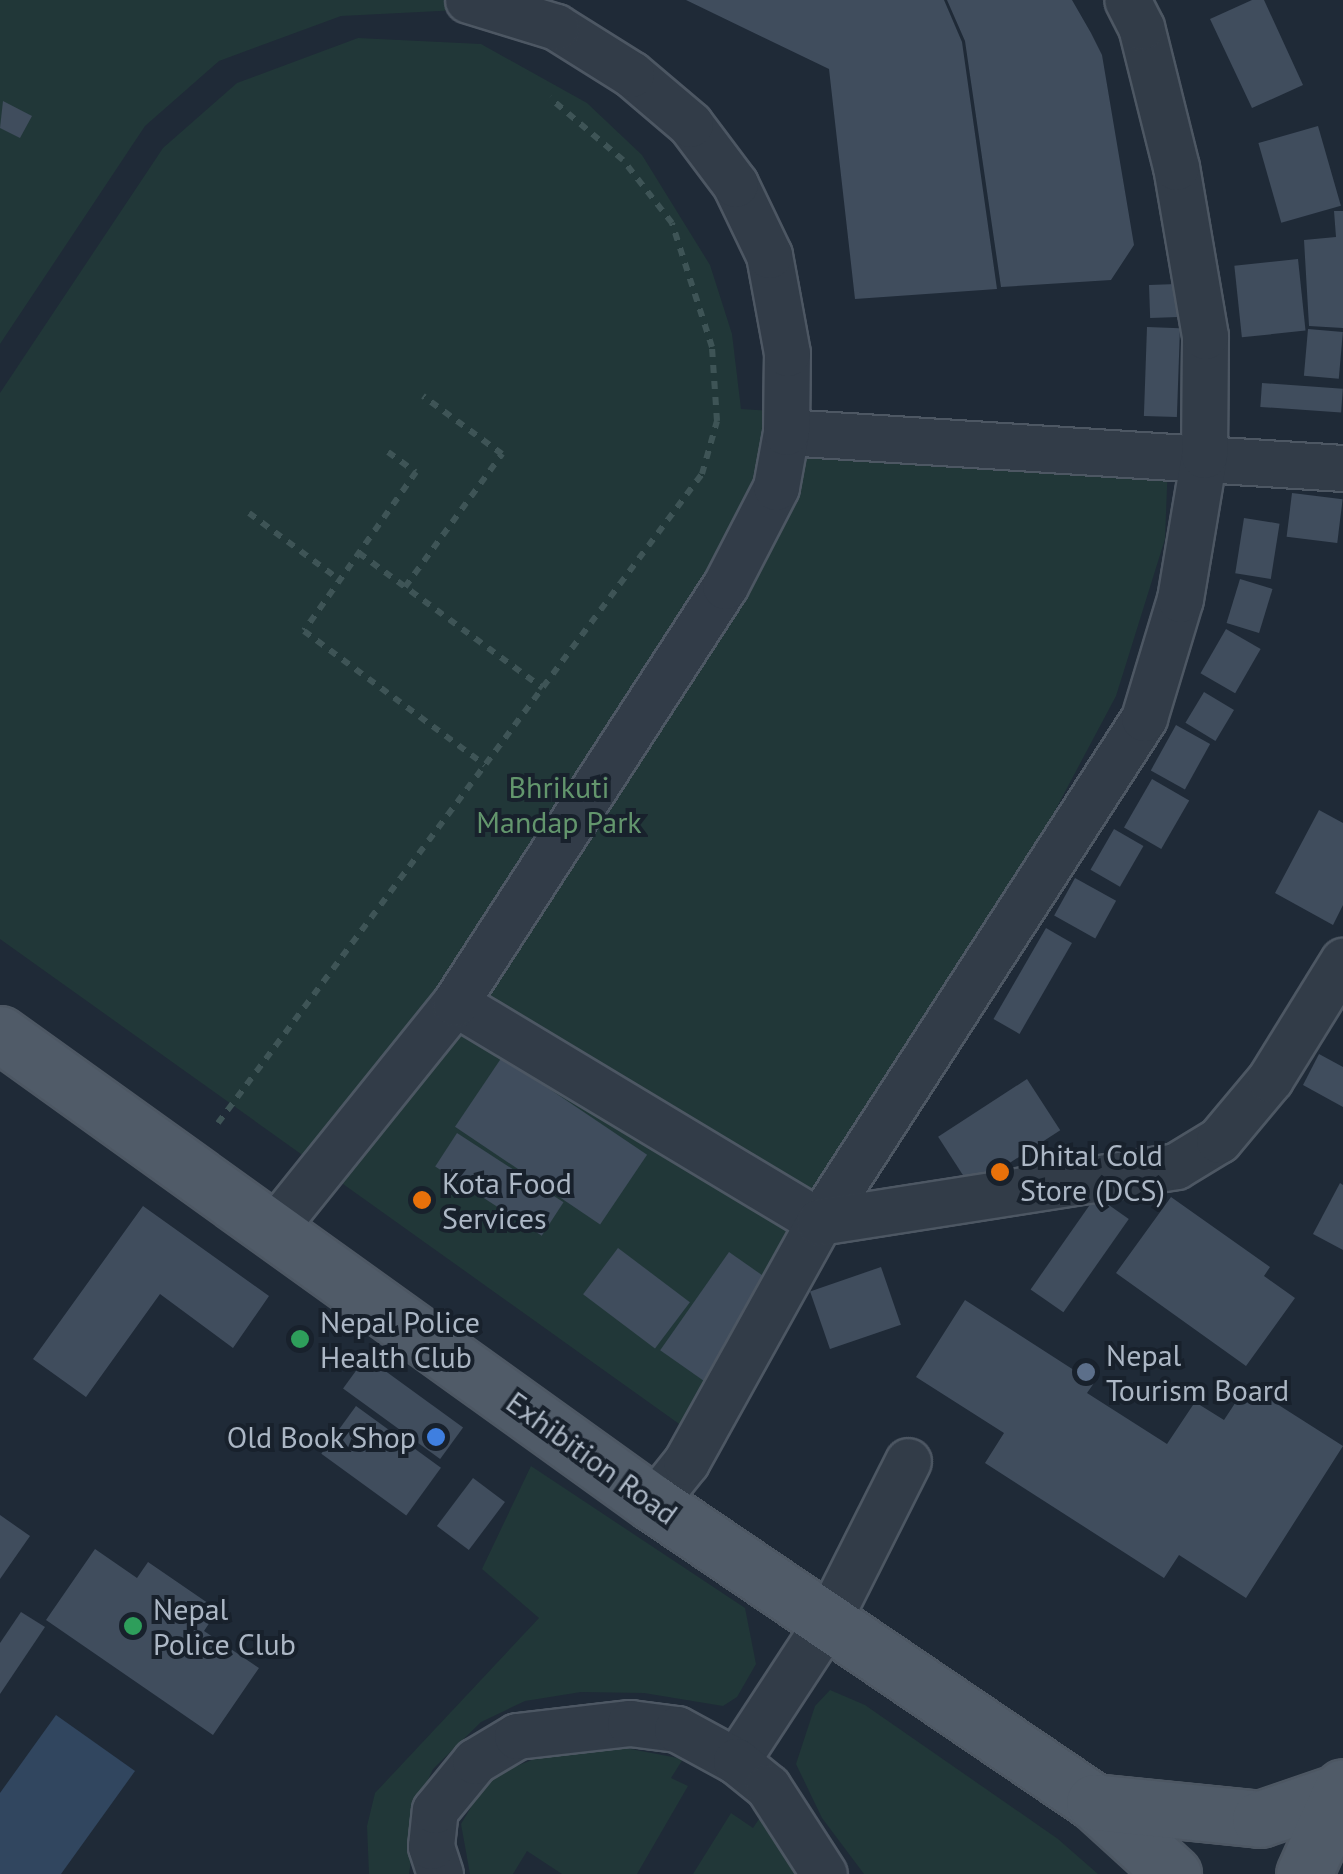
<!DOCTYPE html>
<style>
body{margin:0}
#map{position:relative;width:1343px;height:1874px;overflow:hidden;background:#1f2a37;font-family:"PT Sans",sans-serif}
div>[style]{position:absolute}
.green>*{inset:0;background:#213738}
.water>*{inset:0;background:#31465f}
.building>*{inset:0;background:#404d5d;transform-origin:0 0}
.path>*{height:6px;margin-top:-3px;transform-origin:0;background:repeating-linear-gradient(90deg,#3e5456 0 8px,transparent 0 16px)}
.roads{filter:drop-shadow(2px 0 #4d5763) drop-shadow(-2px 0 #4d5763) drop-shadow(0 2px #4d5763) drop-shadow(0 -2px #4d5763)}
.minor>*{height:45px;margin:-22.5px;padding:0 22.5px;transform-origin:22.5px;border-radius:22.5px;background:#323c48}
.major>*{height:55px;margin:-27.5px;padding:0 27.5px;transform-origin:27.5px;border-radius:27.5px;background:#505b68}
.dots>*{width:28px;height:28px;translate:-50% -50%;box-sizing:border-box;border:5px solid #18212c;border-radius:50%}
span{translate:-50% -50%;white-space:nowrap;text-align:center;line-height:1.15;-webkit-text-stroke:8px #18212c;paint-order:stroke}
.park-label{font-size:30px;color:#63966d}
.poi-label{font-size:30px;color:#acb7c5}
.left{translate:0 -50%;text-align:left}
.right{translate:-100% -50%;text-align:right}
.street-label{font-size:30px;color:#acb7c5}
</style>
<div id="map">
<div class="green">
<div style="clip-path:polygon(0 0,460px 0,459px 10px,341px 16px,219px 61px,145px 126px,0 344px)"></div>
<div style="clip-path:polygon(358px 38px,481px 44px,587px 103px,642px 155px,710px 265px,732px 334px,741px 409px,1169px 437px,1165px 539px,1116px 696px,984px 944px,689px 1431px,0 939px,0 393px,163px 148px,237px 83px)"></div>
<div style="clip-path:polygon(531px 1466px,745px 1608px,756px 1664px,737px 1697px,723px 1706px,644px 1693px,581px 1692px,525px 1701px,481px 1722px,433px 1769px,421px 1795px,409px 1874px,369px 1874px,367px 1826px,375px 1793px,539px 1618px,482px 1569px)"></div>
<div style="clip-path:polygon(830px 1690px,865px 1705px,1058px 1839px,1098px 1874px,864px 1874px,822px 1818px,796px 1764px,815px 1706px)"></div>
<div style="clip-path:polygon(620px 1747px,683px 1759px,671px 1778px,688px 1786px,637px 1874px,562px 1874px,527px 1851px,513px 1874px,470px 1874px,461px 1824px,489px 1777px,549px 1753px)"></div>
<div style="clip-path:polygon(765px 1810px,802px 1874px,693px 1874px,731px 1813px,753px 1828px)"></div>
</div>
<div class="water">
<div style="clip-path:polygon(56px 1715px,135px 1771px,61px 1874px,0 1874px,0 1793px)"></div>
</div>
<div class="building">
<div style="clip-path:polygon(686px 0,944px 0,962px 42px,997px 289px,855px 299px,829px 69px)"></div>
<div style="clip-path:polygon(947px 0,1072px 0,1091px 33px,1102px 55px,1134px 245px,1111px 280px,1001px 287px,965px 41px)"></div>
<div style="clip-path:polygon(1252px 0,1264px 0,1303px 85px,1252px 108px,1210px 19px)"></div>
<div style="clip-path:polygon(3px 101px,32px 116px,20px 138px,0 128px)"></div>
<div style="left:1318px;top:126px;width:83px;height:62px;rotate:74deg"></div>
<div style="clip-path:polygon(1334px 211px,1343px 211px,1343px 328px,1309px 326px,1304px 240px,1336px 237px)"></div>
<div style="left:1298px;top:259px;width:72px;height:64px;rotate:84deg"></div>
<div style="left:1177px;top:284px;width:33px;height:28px;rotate:88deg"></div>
<div style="left:1147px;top:327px;width:33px;height:89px;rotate:2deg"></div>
<div style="left:1308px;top:329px;width:35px;height:47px;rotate:5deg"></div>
<div style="left:1262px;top:383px;width:81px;height:24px;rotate:4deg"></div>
<div style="left:1292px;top:493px;width:51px;height:44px;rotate:7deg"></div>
<div style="left:1244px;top:518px;width:36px;height:56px;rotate:9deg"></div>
<div style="left:1240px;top:579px;width:34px;height:46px;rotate:17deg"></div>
<div style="left:1226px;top:629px;width:40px;height:51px;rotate:30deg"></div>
<div style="left:1204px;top:692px;width:35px;height:36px;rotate:31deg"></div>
<div style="left:1176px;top:725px;width:39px;height:52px;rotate:29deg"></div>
<div style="left:1152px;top:779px;width:43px;height:56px;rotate:30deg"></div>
<div style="clip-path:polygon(1319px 810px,1343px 823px,1343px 905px,1333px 925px,1275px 893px)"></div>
<div style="left:1114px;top:829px;width:34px;height:47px;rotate:30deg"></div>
<div style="left:1075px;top:878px;width:47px;height:43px;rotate:29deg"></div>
<div style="left:1046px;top:928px;width:30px;height:105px;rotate:30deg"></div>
<div style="clip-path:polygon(1319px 1054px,1343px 1067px,1343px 1107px,1303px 1085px)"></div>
<div style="left:502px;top:1057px;width:175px;height:84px;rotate:34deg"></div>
<div style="left:1027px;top:1079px;width:61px;height:106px;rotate:57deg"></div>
<div style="left:457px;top:1133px;width:127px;height:40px;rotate:33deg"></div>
<div style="clip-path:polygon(1340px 1183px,1343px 1185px,1343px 1250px,1313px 1234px)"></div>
<div style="left:1096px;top:1196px;width:40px;height:114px;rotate:35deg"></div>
<div style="clip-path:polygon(1171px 1197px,1270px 1267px,1264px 1276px,1295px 1298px,1246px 1366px,1116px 1273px)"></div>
<div style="clip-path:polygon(143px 1206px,269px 1296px,233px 1348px,160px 1294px,86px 1397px,33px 1359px)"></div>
<div style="left:618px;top:1248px;width:90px;height:58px;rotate:37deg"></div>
<div style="left:729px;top:1252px;width:57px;height:120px;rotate:35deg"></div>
<div style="left:881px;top:1267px;width:61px;height:75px;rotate:71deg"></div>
<div style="clip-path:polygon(965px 1300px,1094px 1383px,1087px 1393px,1167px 1444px,1195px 1402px,1224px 1420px,1247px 1385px,1343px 1446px,1246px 1598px,1179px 1555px,1164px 1578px,985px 1463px,1004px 1433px,916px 1377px)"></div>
<div style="left:366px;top:1357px;width:120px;height:39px;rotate:36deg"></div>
<div style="left:356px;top:1406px;width:105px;height:59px;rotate:36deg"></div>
<div style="left:473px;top:1478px;width:40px;height:60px;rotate:37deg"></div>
<div style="clip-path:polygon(0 1515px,30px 1536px,0 1579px)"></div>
<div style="clip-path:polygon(95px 1549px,137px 1578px,148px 1562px,218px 1610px,204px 1631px,259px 1668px,213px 1735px,46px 1620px)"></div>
<div style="clip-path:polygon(21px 1612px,45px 1627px,0 1694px,0 1643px)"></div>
</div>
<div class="path">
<div style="left:388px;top:452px;width:34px;rotate:36deg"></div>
<div style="left:416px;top:472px;width:194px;rotate:125.2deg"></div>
<div style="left:304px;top:631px;width:225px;rotate:36.5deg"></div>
<div style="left:249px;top:513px;width:113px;rotate:36.4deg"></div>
<div style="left:359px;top:553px;width:228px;rotate:36.3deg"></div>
<div style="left:405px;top:587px;width:165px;rotate:-53.9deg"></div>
<div style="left:502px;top:454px;width:98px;rotate:-143.7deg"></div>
<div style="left:218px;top:1123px;width:810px;rotate:-53.29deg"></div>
<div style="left:702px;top:474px;width:55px;rotate:-74.2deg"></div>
<div style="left:717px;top:421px;width:74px;rotate:-93.9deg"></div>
<div style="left:712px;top:347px;width:130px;rotate:-107.9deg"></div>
<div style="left:672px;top:223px;width:80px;rotate:-127.9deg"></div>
<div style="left:623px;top:160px;width:96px;rotate:-139.7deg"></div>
</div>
<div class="roads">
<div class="minor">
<div style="left:786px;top:432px;width:558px;rotate:3.7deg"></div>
<div style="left:455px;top:1003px;width:425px;rotate:31deg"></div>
<div style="left:819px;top:1222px;width:600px;rotate:-57.18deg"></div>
<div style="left:1144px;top:718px;width:124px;rotate:-73.2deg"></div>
<div style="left:1180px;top:599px;width:146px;rotate:-80.5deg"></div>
<div style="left:1204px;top:455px;width:119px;rotate:-89.5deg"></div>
<div style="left:1205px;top:336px;width:171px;rotate:-99.7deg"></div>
<div style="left:1176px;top:167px;width:144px;rotate:-104deg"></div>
<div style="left:1141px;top:27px;width:30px;rotate:-117deg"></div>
<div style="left:274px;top:1228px;width:289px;rotate:-51.2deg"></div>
<div style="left:455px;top:1003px;width:497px;rotate:-57.1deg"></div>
<div style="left:725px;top:586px;width:111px;rotate:-62.7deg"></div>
<div style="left:776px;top:487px;width:56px;rotate:-79.7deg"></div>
<div style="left:786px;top:432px;width:79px;rotate:-89.3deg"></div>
<div style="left:787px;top:353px;width:100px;rotate:-100.4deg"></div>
<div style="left:769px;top:255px;width:79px;rotate:-115.6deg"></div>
<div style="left:735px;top:184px;width:75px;rotate:-126.9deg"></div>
<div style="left:690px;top:124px;width:77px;rotate:-139.7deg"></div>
<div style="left:631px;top:74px;width:89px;rotate:-147.9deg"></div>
<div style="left:556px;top:27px;width:92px;rotate:-162.9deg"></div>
<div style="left:653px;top:1503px;width:53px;rotate:-51.2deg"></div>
<div style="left:686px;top:1462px;width:274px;rotate:-61deg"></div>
<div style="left:819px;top:1222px;width:361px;rotate:-8.9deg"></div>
<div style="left:1176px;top:1166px;width:50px;rotate:-31.2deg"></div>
<div style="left:1219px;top:1140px;width:80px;rotate:-50.1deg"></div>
<div style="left:1270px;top:1079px;width:139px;rotate:-58.3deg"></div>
<div style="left:736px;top:1761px;width:166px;rotate:-56.8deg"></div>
<div style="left:827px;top:1622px;width:180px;rotate:-63.3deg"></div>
<div style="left:440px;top:1874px;width:29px;rotate:-108deg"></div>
<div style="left:431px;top:1846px;width:36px;rotate:-84deg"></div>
<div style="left:435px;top:1810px;width:63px;rotate:-50.8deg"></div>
<div style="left:475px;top:1761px;width:49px;rotate:-30.8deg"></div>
<div style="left:517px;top:1736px;width:114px;rotate:-6.6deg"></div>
<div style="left:630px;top:1723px;width:47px;rotate:7.3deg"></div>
<div style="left:677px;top:1729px;width:67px;rotate:28.5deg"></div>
<div style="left:736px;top:1761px;width:41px;rotate:39.1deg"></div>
<div style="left:768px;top:1787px;width:103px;rotate:57.2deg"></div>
</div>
<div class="major">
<div style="left:0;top:1034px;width:804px;rotate:35.69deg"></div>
<div style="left:653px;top:1503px;width:533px;rotate:34.14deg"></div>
<div style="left:1094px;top:1802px;width:107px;rotate:42.3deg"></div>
<div style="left:1094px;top:1802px;width:167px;rotate:5.8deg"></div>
<div style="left:1260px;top:1819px;width:87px;rotate:-18.9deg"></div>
<div style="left:1304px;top:1874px;width:95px;rotate:-65.9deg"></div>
</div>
</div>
<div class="dots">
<div style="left:1000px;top:1172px;background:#e8710a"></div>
<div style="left:422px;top:1200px;background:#e8710a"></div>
<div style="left:300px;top:1339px;background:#2e9e5b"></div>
<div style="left:1086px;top:1372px;background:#5c6f8a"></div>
<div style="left:436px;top:1437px;background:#3f7fe0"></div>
<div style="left:133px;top:1626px;background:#2e9e5b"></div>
</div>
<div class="park-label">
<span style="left:559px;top:804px">Bhrikuti<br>Mandap Park</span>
</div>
<div class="poi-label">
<span class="left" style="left:1020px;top:1172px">Dhital Cold<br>Store (DCS)</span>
<span class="left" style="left:442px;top:1200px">Kota Food<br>Services</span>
<span class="left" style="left:320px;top:1339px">Nepal Police<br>Health Club</span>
<span class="left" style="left:1106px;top:1372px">Nepal<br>Tourism Board</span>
<span class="right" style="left:416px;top:1437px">Old Book Shop</span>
<span class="left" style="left:153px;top:1626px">Nepal<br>Police Club</span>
</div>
<div class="street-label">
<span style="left:592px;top:1458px;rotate:36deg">Exhibition Road</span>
</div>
</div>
